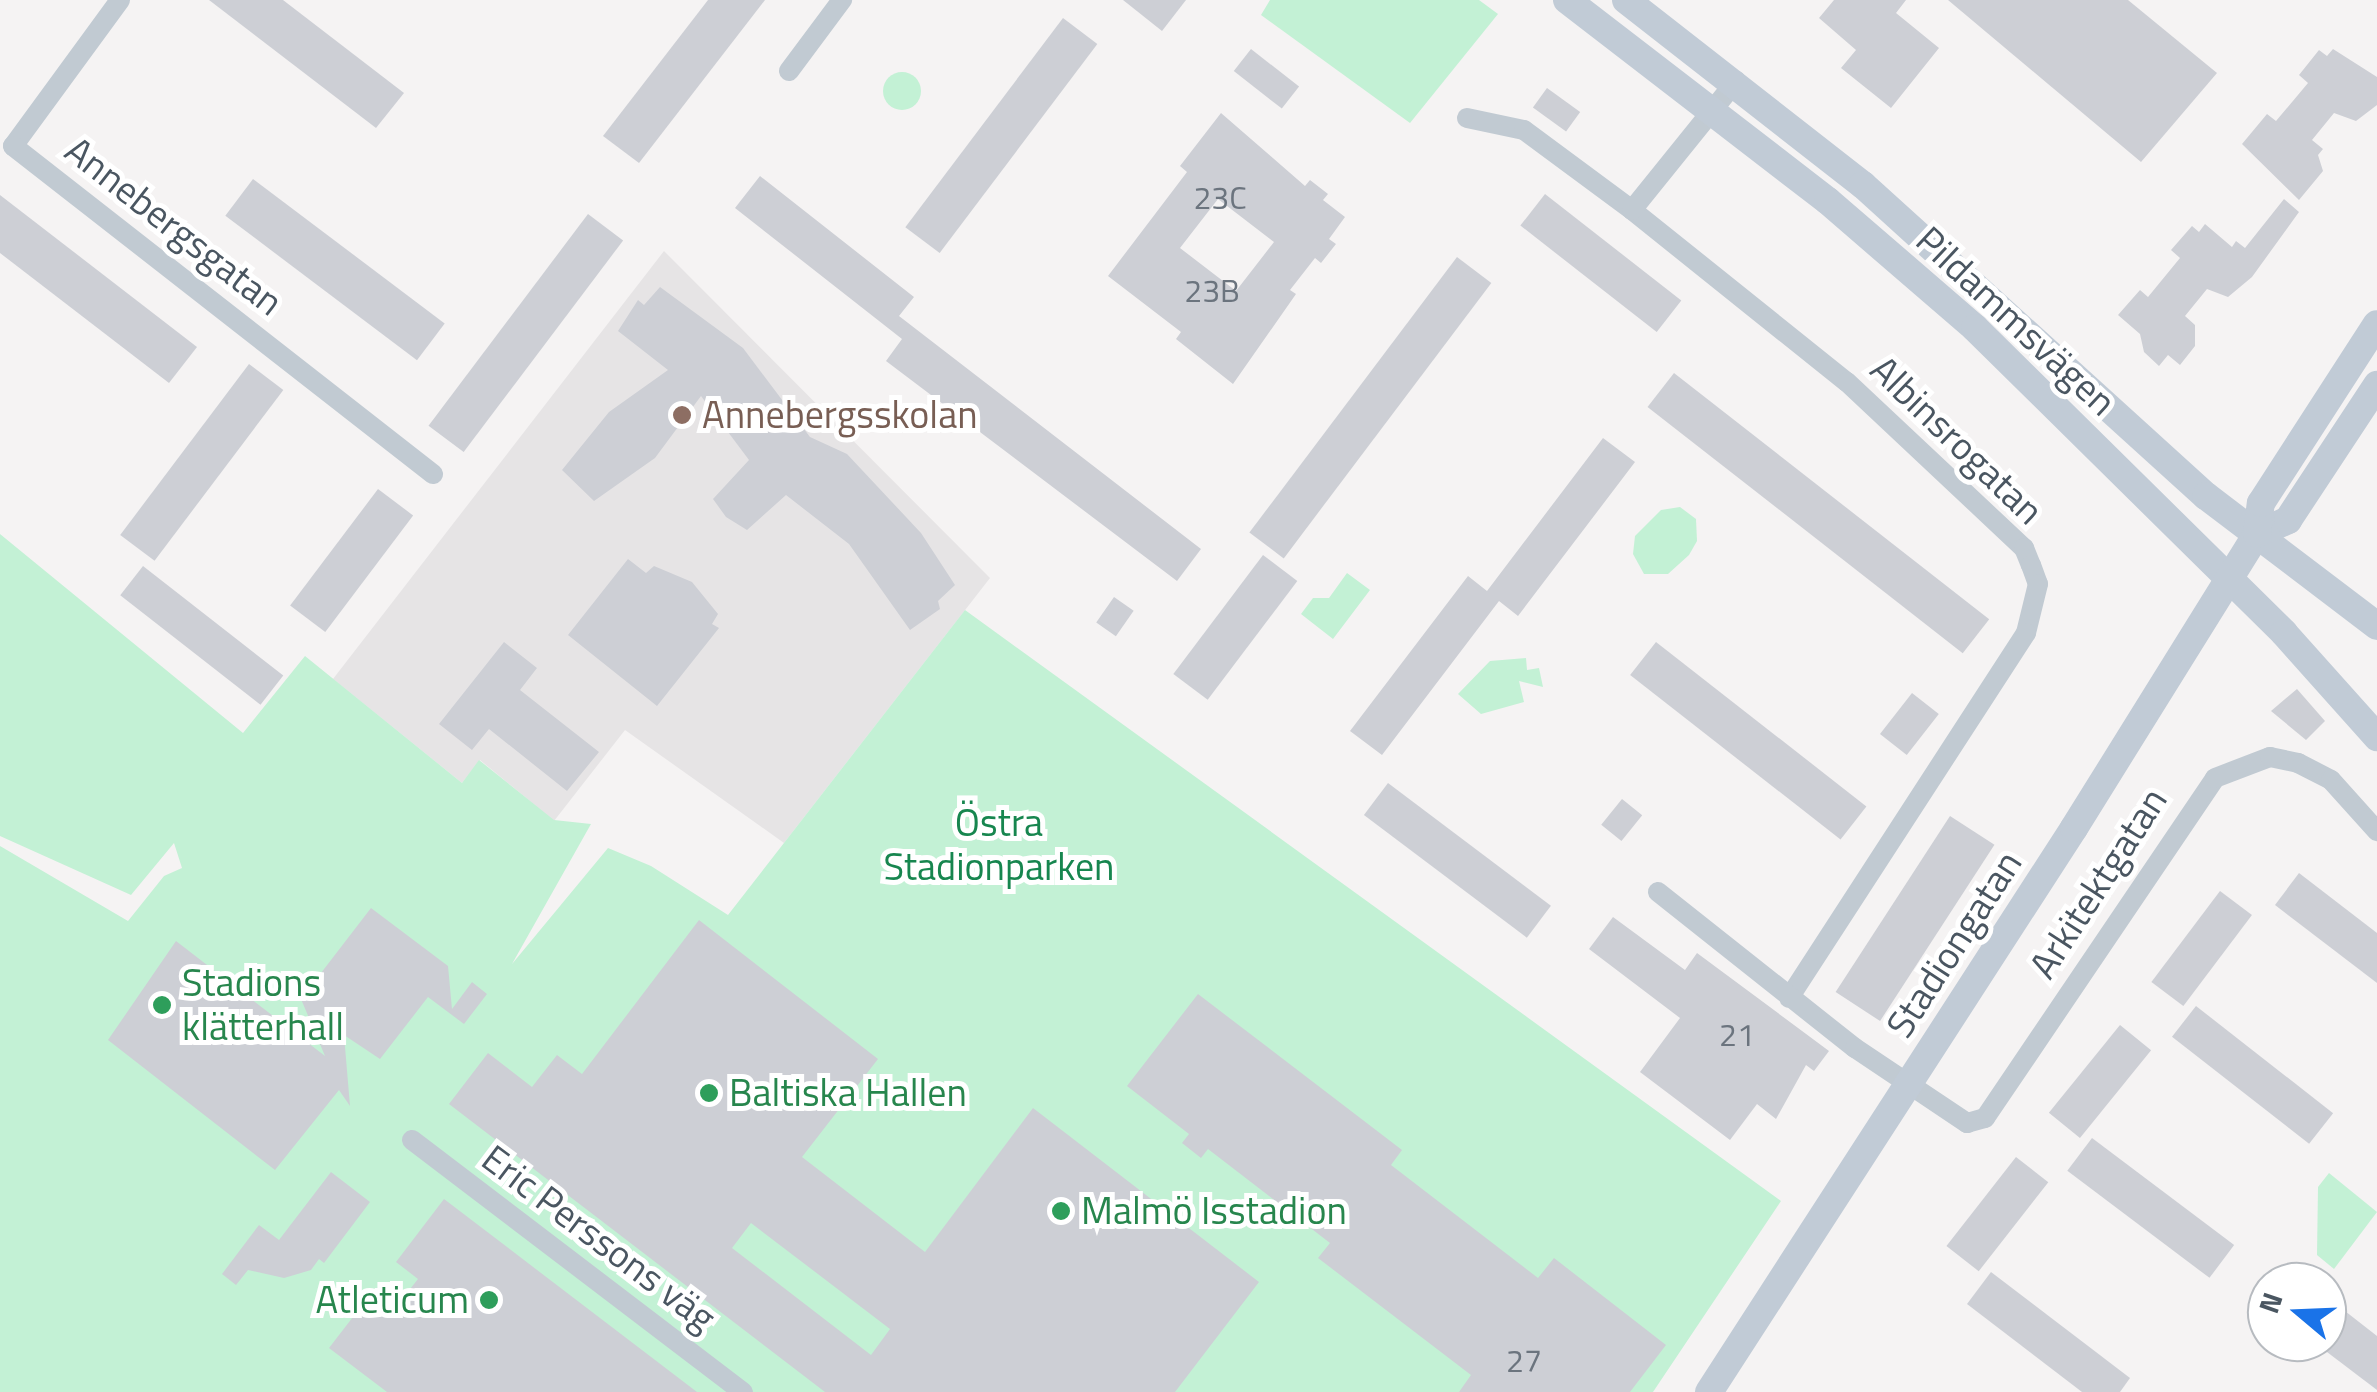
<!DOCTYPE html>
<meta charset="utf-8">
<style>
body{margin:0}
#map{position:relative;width:2377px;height:1392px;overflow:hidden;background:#f5f3f3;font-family:"Titillium Web",sans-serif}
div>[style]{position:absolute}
.education>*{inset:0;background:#e6e4e5}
.green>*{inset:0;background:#c3f1d5}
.round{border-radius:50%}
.building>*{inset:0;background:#cdcfd5;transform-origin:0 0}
.minor>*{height:20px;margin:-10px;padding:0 10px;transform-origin:10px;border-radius:10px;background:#c1cad2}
.secondary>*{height:28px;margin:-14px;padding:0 14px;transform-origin:14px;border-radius:14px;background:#c1cbd6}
.dots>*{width:28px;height:28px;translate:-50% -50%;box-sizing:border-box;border:5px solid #fff;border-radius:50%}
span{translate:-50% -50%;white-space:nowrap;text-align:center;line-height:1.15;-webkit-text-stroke:10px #fff;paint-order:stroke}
.number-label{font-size:32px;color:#6b747e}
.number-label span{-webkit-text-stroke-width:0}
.street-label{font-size:38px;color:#4a5661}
.education-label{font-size:38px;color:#785e54}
.left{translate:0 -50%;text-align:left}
.park-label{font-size:38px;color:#17864f}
.leisure-label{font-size:38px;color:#27864d}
.right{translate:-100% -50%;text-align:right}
.north{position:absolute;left:2247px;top:1262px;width:100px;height:100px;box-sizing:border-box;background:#fff;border:2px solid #b7bbc0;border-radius:50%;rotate:289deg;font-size:28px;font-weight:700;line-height:40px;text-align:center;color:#4a5661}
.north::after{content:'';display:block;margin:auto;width:35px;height:45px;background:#1a73e8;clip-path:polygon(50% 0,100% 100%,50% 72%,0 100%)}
</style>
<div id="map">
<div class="education">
<div style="clip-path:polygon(664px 251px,990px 578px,784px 843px,625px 730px,554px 821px,480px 760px,462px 783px,333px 679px)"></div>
</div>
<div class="green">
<div style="clip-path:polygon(1270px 0,1479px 0,1498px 14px,1410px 123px,1261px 15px)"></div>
<div class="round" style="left:883px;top:72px;width:38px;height:38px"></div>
<div style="clip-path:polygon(1680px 507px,1696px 519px,1697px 541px,1689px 555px,1668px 574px,1644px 574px,1633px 554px,1635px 536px,1661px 510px)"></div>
<div style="clip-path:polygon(0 534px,243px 733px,305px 656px,462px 783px,479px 760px,554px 820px,591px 824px,512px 964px,608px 848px,651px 866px,728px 915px,965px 610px,1781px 1201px,1653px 1392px,0 1392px,0 846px,128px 921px,164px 876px,182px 868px,174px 843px,131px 895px,0 836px)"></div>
<div style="clip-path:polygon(1347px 573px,1370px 590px,1333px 639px,1301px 614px,1313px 598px,1329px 598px)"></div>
<div style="clip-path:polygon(1526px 658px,1527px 670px,1539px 668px,1543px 687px,1519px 681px,1524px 702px,1481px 714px,1458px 694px,1490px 661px)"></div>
<div style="clip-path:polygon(2329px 1173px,2377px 1212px,2334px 1269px,2317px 1255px,2318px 1187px)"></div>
</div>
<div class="building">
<div style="clip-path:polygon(209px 0,283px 0,404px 93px,376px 128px)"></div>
<div style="clip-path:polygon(708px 0,765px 0,639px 163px,603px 136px)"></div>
<div style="clip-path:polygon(1123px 0,1186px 0,1162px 31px)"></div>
<div style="clip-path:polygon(1834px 0,1906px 0,1896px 13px,1939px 48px,1891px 108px,1841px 68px,1856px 50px,1819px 18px)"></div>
<div style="clip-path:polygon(1948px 0,2128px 0,2217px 73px,2141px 162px)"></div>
<div style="left:1063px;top:18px;width:43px;height:262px;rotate:37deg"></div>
<div style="left:1251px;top:49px;width:61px;height:28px;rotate:38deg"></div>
<div style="clip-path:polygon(2333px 49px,2377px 77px,2377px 105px,2356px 121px,2334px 113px,2312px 140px,2323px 149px,2318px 155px,2323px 171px,2299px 200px,2242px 144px,2267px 114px,2276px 121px,2308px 83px,2299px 75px,2319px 50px,2327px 56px)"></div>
<div style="left:1547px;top:88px;width:41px;height:24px;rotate:36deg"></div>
<div style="clip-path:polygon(evenodd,1221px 113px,1305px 186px,1310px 180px,1328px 194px,1323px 200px,1345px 217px,1329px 239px,1336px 244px,1321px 263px,1315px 258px,1290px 290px,1296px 294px,1233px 384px,1176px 339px,1181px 332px,1108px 276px,1187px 172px,1180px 166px,1221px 113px,1218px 199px,1274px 242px,1236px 291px,1180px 248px,1218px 199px)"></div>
<div style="clip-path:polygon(760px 176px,914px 297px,899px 316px,1201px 549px,1177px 581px,886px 361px,902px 339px,735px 208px)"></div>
<div style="left:253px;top:179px;width:240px;height:46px;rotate:37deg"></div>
<div style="left:1545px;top:194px;width:173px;height:40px;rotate:38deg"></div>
<div style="clip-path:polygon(0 195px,197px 347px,169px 383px,0 253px)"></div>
<div style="clip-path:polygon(2284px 199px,2299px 212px,2252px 277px,2228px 297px,2207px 289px,2185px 316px,2195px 325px,2195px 346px,2180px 365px,2168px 355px,2159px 366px,2144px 352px,2140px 334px,2118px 315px,2140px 290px,2148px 297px,2180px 258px,2171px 250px,2192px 226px,2199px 232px,2205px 224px,2232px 247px,2236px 241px,2245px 248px)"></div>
<div style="left:588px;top:214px;width:44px;height:265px;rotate:37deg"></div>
<div style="left:1457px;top:257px;width:43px;height:345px;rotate:37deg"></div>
<div style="clip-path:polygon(660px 287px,743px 348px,810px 437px,847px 454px,921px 533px,955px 585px,938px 601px,940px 609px,910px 630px,849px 544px,786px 495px,747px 530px,726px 517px,713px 499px,749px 460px,701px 396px,655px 458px,594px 501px,562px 470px,609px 412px,668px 370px,618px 331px,638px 300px,644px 305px)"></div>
<div style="left:249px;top:364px;width:43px;height:214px;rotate:37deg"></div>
<div style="left:1674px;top:373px;width:400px;height:43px;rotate:38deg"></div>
<div style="clip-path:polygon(1603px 438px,1635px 462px,1518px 616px,1499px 601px,1382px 755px,1350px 731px,1468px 576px,1487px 591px)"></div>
<div style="left:378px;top:489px;width:44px;height:146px;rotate:37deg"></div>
<div style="left:1263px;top:555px;width:43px;height:149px;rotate:37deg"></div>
<div style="clip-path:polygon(628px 559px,646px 573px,654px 566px,692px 582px,718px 614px,712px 624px,719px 628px,657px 706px,568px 635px)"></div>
<div style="left:143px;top:566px;width:178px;height:37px;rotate:38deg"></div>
<div style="left:1114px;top:597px;width:24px;height:31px;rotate:35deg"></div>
<div style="clip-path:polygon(504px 642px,537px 668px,520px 690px,599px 752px,567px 791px,489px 729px,472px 750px,439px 724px)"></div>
<div style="left:1656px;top:642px;width:267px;height:42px;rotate:38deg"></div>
<div style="clip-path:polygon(2297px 689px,2325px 721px,2306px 740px,2271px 711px)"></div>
<div style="left:1912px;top:693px;width:34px;height:52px;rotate:38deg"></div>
<div style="left:1388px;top:783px;width:204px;height:40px;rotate:37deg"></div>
<div style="left:1622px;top:799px;width:26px;height:33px;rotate:39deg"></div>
<div style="left:1950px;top:816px;width:53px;height:210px;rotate:33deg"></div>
<div style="clip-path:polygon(2299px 873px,2377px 933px,2377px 983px,2275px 905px)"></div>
<div style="left:2220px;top:891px;width:40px;height:114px;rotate:37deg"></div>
<div style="clip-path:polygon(371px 908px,448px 966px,452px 1009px,472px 982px,487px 994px,464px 1024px,428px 997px,380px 1059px,344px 1035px,350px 1106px,339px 1090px,275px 1170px,108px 1040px,176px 941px,325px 1056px,301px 999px)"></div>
<div style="clip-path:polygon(1613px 917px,1685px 970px,1697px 953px,1829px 1051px,1814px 1071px,1806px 1065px,1776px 1119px,1757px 1104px,1730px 1140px,1640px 1072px,1680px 1018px,1589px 949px)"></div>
<div style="clip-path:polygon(evenodd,699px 920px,878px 1059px,802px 1157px,925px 1252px,1033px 1108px,1259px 1282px,1175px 1392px,825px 1392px,449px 1104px,488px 1053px,532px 1087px,557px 1055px,582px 1074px,699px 920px,751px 1223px,890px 1329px,871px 1355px,732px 1248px,751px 1223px)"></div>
<div style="clip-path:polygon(1198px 994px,1402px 1150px,1391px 1165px,1538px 1278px,1554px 1258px,1666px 1345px,1630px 1392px,1459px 1392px,1471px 1375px,1318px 1258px,1330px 1243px,1208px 1149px,1201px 1158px,1182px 1143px,1189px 1134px,1127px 1086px)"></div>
<div style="left:2196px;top:1006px;width:174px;height:39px;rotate:38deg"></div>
<div style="left:2120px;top:1025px;width:40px;height:113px;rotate:39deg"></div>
<div style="left:2092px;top:1138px;width:178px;height:41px;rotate:37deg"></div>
<div style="left:2016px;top:1157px;width:41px;height:113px;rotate:38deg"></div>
<div style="clip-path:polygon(331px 1172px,370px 1202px,324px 1263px,319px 1259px,311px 1270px,284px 1278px,248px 1270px,236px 1285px,222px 1274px,259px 1225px,279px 1240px)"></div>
<div style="clip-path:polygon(444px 1199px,697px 1392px,387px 1392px,329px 1348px,373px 1291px,395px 1308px,418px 1279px,396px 1262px)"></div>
<div style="clip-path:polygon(1991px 1272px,2130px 1378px,2120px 1392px,2082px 1392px,1967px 1304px)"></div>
<div style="clip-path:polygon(2327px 1297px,2377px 1336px,2377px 1390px,2327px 1352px)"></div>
</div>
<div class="minor">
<div style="left:120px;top:0;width:181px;rotate:126.2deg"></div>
<div style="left:13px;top:146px;width:533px;rotate:37.99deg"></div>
<div style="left:789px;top:71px;width:89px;rotate:-53.3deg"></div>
<div style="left:1467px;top:118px;width:58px;rotate:11.9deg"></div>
<div style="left:1524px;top:130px;width:134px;rotate:36.5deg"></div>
<div style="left:1632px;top:210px;width:275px;rotate:38.7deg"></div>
<div style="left:1847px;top:382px;width:243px;rotate:43.2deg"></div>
<div style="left:2024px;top:548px;width:18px;rotate:68deg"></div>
<div style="left:2031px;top:565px;width:20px;rotate:70deg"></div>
<div style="left:2038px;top:584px;width:50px;rotate:103.8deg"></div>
<div style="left:2026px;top:633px;width:435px;rotate:123deg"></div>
<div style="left:1632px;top:210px;width:166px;rotate:-51.1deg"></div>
<div style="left:1658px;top:892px;width:251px;rotate:38.4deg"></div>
<div style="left:1855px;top:1048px;width:135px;rotate:33.8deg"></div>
<div style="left:1967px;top:1123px;width:19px;rotate:-16deg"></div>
<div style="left:1985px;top:1118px;width:410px;rotate:-55.9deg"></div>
<div style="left:2215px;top:778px;width:59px;rotate:-20.9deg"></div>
<div style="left:2270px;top:757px;width:29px;rotate:12deg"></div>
<div style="left:2298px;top:763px;width:37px;rotate:27deg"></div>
<div style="left:2331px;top:780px;width:69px;rotate:48deg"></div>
<div style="left:412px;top:1140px;width:416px;rotate:37.3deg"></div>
</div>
<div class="secondary">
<div style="left:1567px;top:0;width:329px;rotate:37.6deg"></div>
<div style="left:1828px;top:201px;width:194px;rotate:40.8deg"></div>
<div style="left:1975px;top:328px;width:434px;rotate:44.6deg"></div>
<div style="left:2284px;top:633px;width:140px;rotate:48.2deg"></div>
<div style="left:1626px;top:0;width:301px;rotate:38deg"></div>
<div style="left:1863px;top:185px;width:463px;rotate:42.2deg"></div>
<div style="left:2206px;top:496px;width:215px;rotate:37.2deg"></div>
<div style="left:2257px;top:534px;width:34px;rotate:-24deg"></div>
<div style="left:2288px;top:520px;width:162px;rotate:-56.6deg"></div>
<div style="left:1709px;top:1392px;width:672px;rotate:-57.09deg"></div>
<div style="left:2074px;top:828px;width:346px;rotate:-58.1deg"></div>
<div style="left:2257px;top:534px;width:31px;rotate:-83deg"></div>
<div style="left:2261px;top:503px;width:213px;rotate:-57.1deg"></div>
</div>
<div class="dots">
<div style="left:682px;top:415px;background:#8d6e63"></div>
<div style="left:162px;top:1005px;background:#2e9e5b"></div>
<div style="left:709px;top:1093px;background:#2e9e5b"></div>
<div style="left:1061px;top:1211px;background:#2e9e5b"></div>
<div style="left:489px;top:1300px;background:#2e9e5b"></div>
</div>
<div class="number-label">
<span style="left:1220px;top:197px">23C</span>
<span style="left:1212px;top:290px">23B</span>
<span style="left:1737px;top:1034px">21</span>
<span style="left:1524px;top:1360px">27</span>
</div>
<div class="street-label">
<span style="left:174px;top:226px;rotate:38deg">Annebergsgatan</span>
<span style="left:2016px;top:321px;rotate:43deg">Pildammsvägen</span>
<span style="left:1957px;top:440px;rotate:44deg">Albinsrogatan</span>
<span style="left:2098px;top:883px;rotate:-57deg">Arkitektgatan</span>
<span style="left:1954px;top:944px;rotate:-57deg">Stadiongatan</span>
<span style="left:599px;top:1238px;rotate:37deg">Eric Perssons väg</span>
</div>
<div class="education-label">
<span class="left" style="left:702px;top:415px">Annebergsskolan</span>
</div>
<div class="park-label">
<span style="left:999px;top:845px">Östra<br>Stadionparken</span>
</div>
<div class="leisure-label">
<span class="left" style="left:182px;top:1005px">Stadions<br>klätterhall</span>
<span class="left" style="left:729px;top:1093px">Baltiska Hallen</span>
<span class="left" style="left:1081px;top:1211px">Malmö Isstadion</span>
<span class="right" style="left:469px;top:1300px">Atleticum</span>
</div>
<div class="north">N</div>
</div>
